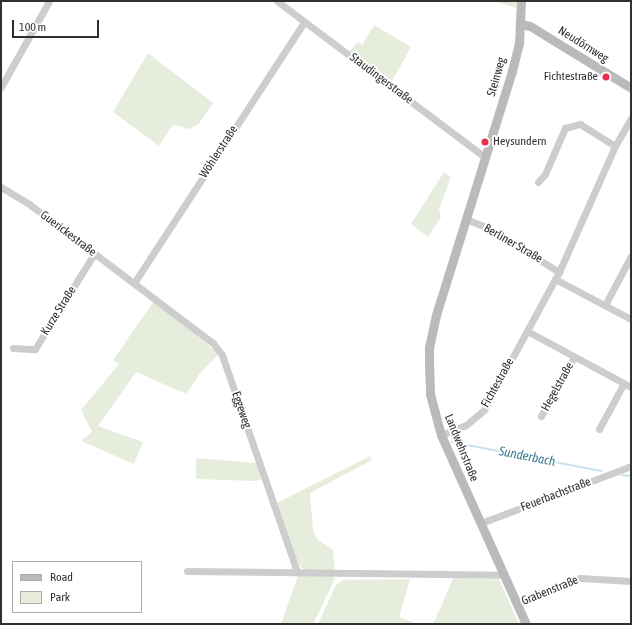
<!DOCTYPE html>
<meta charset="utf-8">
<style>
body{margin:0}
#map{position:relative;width:632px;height:625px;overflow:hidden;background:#fff;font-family:"Asap Condensed",sans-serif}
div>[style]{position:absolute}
.green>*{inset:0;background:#e7eddd}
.stream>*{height:1.5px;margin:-0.75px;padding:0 0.75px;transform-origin:0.75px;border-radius:0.75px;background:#c9e3ee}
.street>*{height:7px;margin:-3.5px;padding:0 3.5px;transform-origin:3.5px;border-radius:3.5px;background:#cdcdcd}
.secondary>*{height:9px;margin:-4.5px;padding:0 4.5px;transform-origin:4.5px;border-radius:4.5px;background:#bababa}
.dots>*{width:11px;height:11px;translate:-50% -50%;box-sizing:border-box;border:2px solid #fff;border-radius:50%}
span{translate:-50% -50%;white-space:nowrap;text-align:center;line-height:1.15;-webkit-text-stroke:4px #fff;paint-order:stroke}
.street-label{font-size:12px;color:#303030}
.poi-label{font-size:12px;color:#303030}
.right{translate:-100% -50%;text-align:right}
.left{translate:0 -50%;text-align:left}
.water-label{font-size:13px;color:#3a7b96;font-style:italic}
.frame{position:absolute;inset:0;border:2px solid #303030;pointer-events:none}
.legend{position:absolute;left:12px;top:561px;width:130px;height:52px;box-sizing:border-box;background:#fff;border:1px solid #acacac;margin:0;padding:5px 7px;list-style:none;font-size:12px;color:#303030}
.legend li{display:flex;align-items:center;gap:8px;height:20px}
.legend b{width:20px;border:1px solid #acacac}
.scale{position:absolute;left:12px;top:20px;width:87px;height:18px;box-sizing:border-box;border:2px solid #303030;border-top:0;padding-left:5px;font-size:12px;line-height:14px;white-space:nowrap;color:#303030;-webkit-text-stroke:3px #fff;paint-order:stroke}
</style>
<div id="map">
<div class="green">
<div style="clip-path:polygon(493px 1px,516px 1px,517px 8px)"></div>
<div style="clip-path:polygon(374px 25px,411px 47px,391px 83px,349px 52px,358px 42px,362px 45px)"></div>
<div style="clip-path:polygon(148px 53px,213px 103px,198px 125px,189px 129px,175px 125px,171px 127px,159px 146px,113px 112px)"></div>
<div style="clip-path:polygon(444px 172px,451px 177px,439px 209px,441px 217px,428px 237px,411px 224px)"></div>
<div style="clip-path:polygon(154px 301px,219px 354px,201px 372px,186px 394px,136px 372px,98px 426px,143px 442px,134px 464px,81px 441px,92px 432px,81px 410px,119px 364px,113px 360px)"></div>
<div style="clip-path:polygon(370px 456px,372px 460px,310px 493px,313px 530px,317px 539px,333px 550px,335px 571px,305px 570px,300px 566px,296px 559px,277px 503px)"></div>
<div style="clip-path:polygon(196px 458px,256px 463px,262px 479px,256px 481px,196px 479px)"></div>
<div style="clip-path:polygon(298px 576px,332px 576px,335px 579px,313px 624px,281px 624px)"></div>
<div style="clip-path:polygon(454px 577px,499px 579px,519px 624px,433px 624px)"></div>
<div style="clip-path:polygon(410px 579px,399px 617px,417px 624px,318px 624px,336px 585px,343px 580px)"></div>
</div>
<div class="stream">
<div style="left:452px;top:442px;width:152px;rotate:11deg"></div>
<div style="left:622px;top:475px;width:9px;rotate:6deg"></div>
</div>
<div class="street">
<div style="left:277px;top:1px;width:260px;rotate:36.9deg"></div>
<div style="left:1px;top:87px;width:98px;rotate:-60.8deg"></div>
<div style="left:538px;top:182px;width:11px;rotate:-49deg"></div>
<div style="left:545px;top:174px;width:50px;rotate:-66.5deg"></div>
<div style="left:565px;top:128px;width:16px;rotate:-15deg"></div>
<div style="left:580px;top:124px;width:41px;rotate:32.2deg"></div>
<div style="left:1px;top:187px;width:33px;rotate:31deg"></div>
<div style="left:29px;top:204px;width:231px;rotate:37.1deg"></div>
<div style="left:213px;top:343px;width:15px;rotate:53deg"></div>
<div style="left:222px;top:355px;width:230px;rotate:70.9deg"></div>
<div style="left:466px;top:219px;width:24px;rotate:22deg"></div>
<div style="left:488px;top:228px;width:84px;rotate:31.8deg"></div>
<div style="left:555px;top:279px;width:86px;rotate:27.8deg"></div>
<div style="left:134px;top:283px;width:311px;rotate:-56.9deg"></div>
<div style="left:605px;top:305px;width:55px;rotate:-62deg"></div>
<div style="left:527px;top:331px;width:118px;rotate:28.3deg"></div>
<div style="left:13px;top:348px;width:22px;rotate:3deg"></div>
<div style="left:35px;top:349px;width:112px;rotate:-58.2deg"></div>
<div style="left:541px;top:416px;width:68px;rotate:-60.8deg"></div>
<div style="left:599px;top:429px;width:52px;rotate:-61.5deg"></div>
<div style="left:441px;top:435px;width:27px;rotate:-22deg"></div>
<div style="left:466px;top:425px;width:23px;rotate:-40deg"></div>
<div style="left:484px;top:410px;width:157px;rotate:-61.5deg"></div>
<div style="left:559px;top:272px;width:138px;rotate:-66deg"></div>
<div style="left:615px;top:146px;width:32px;rotate:-60deg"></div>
<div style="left:481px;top:523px;width:160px;rotate:-20.8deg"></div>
<div style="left:187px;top:571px;width:316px;rotate:0.7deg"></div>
<div style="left:517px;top:604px;width:68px;rotate:-22.4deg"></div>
<div style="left:580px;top:578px;width:51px;rotate:3.4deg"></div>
</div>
<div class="secondary">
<div style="left:521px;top:1px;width:42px;rotate:92.7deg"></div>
<div style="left:519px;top:43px;width:29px;rotate:104deg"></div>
<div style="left:512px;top:71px;width:256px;rotate:107.3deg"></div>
<div style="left:436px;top:315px;width:33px;rotate:102deg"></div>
<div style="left:429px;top:347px;width:16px;rotate:90deg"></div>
<div style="left:429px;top:363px;width:31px;rotate:88deg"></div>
<div style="left:430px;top:394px;width:42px;rotate:75deg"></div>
<div style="left:441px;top:435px;width:207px;rotate:65.8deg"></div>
<div style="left:521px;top:24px;width:9px;rotate:13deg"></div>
<div style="left:530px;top:26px;width:119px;rotate:31.5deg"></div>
</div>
<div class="dots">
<div style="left:606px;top:77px;background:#ec2c4c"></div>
<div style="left:485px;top:142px;background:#ec2c4c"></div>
</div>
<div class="street-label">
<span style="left:583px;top:45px;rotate:32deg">Neudörnweg</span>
<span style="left:497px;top:77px;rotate:-74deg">Steinweg</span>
<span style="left:381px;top:79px;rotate:37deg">Staudingerstraße</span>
<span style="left:219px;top:152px;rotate:-57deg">Wöhlerstraße</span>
<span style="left:68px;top:234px;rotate:37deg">Guerickestraße</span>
<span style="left:513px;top:244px;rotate:30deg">Berliner Straße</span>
<span style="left:59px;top:311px;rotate:-58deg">Kurze Straße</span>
<span style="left:498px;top:383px;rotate:-61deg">Fichtestraße</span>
<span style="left:558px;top:387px;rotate:-61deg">Hegelstraße</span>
<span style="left:241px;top:410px;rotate:71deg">Eggeweg</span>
<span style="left:461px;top:448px;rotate:68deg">Landwehrstraße</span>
<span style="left:556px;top:495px;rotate:-21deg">Feuerbachstraße</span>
<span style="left:550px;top:591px;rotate:-22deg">Grabenstraße</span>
</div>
<div class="poi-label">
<span class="right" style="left:598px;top:77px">Fichtestraße</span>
<span class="left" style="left:493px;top:142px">Heysundern</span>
</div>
<div class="water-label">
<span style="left:527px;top:457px;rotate:11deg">Sunderbach</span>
</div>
<div class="frame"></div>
<ul class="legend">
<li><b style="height:5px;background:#bababa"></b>Road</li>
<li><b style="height:11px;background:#e7eddd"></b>Park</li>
</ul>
<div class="scale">100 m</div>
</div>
